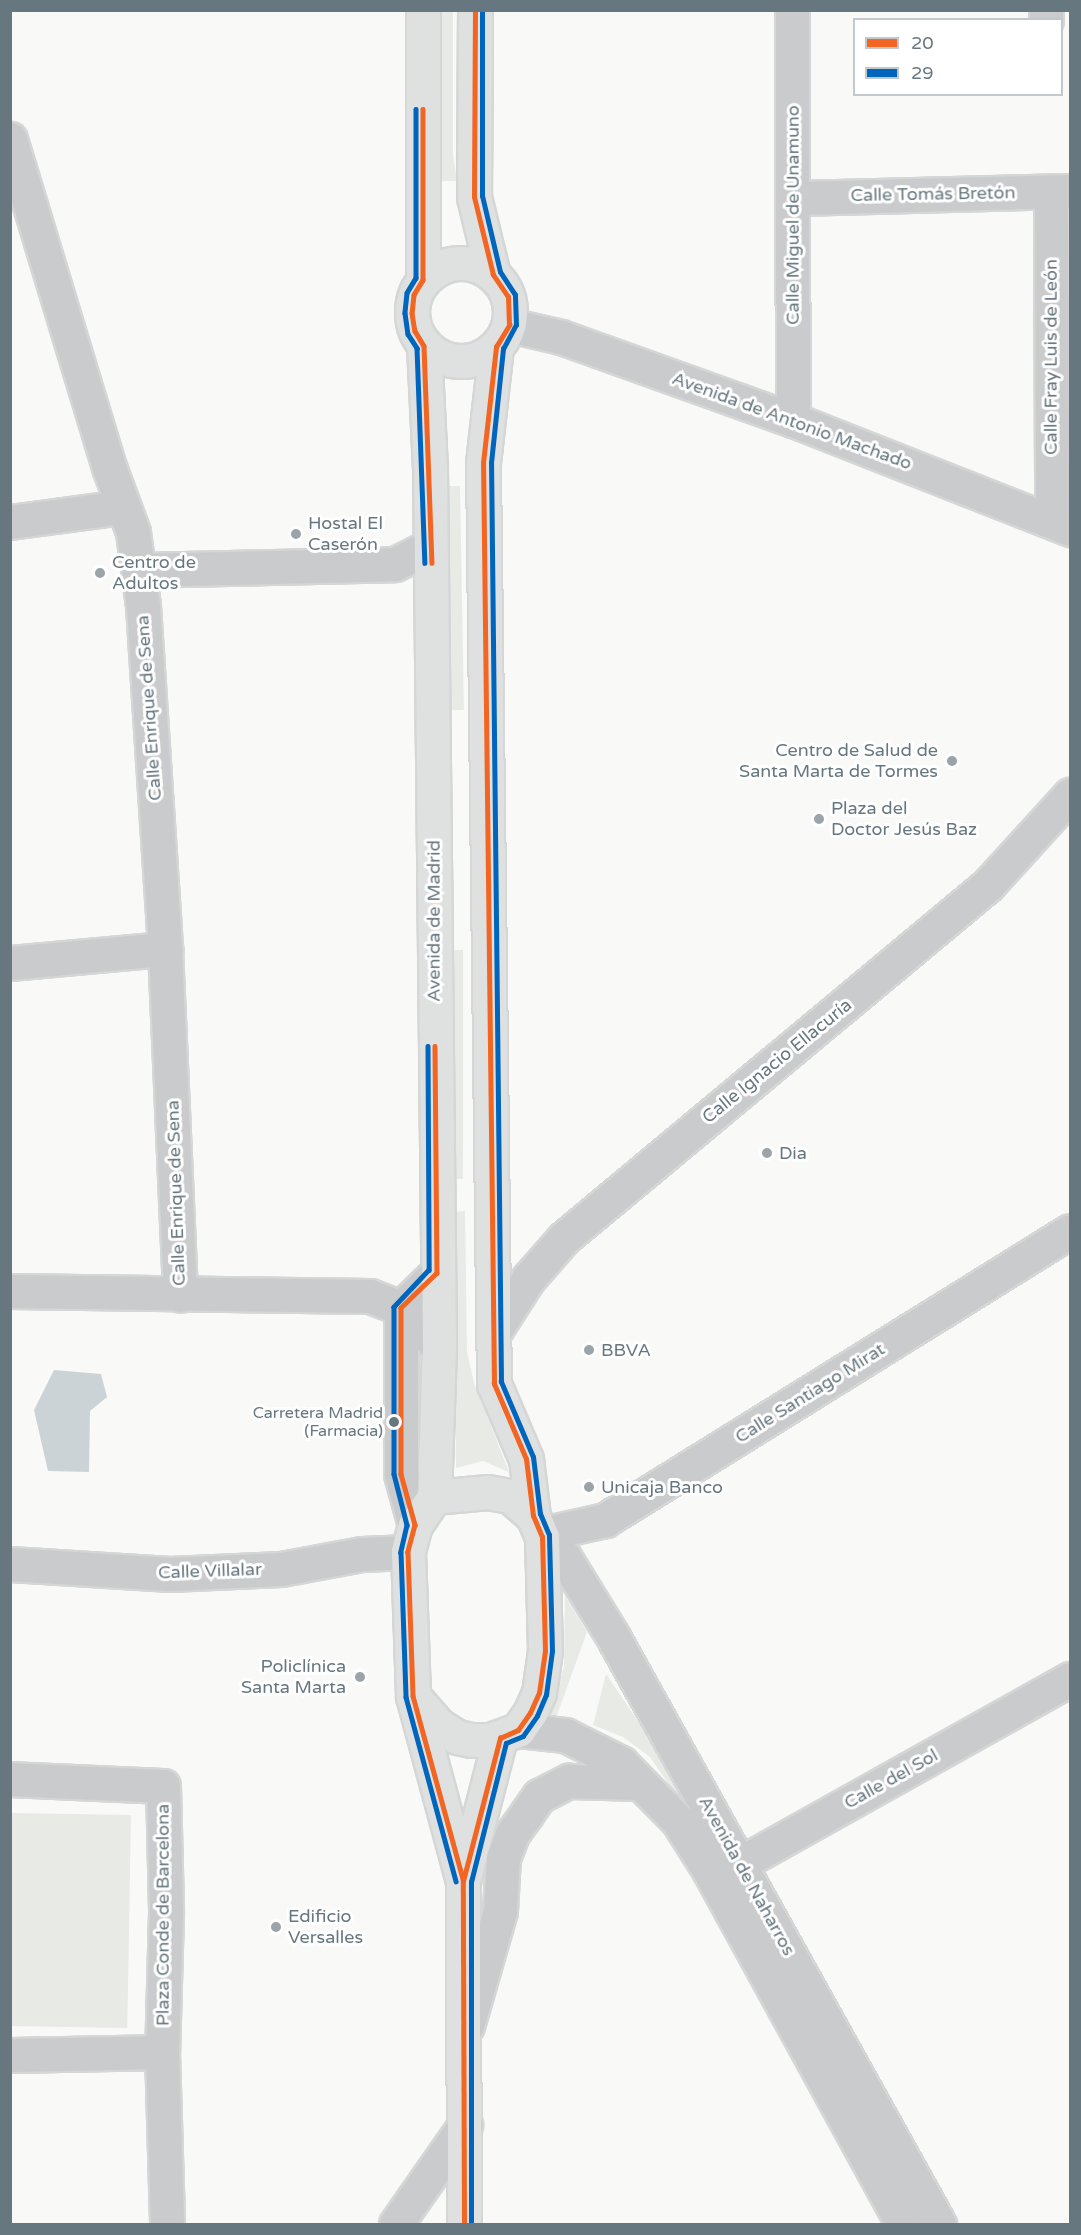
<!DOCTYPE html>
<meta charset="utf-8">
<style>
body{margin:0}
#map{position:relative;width:1081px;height:2235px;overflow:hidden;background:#f9f9f8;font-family:"Varela Round",sans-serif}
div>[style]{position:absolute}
.green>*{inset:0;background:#e8eae6;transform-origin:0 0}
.water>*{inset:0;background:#ccd3d6}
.roads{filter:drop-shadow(2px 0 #d5d6d6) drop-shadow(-2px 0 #d5d6d6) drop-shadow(0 2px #d5d6d6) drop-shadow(0 -2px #d5d6d6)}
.minor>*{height:33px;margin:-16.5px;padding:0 16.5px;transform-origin:16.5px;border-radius:16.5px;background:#cacbcc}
.highway>*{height:33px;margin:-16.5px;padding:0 16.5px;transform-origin:16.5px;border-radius:16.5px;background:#dfe0e0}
.highway>.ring{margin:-16.5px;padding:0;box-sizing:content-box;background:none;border:33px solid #dfe0e0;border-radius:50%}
.bus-1>*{height:4.5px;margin:-2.25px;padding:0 2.25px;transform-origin:2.25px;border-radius:2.25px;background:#f26522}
.bus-2>*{height:4.5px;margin:-2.25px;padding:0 2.25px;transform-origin:2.25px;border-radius:2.25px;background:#0065bd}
.dots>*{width:16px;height:16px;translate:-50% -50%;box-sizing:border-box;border:3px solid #fff;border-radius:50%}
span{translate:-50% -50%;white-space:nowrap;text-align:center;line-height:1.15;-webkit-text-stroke:6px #fff;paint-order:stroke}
.bus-label{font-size:16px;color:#67777f}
.right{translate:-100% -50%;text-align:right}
.street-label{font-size:18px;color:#67777f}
.poi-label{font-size:18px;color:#67777f}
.left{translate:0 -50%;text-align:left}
.frame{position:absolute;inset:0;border:12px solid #67777f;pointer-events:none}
.legend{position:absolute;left:853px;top:18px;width:210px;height:78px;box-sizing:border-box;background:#fff;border:2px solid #c2c9cc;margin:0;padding:8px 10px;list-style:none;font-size:18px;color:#67777f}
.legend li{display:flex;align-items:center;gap:12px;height:30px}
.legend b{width:30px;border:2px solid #c2c9cc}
</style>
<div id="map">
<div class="green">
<div style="clip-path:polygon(441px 11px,453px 11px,453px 156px,457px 181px,440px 181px)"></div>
<div style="left:460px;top:486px;width:224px;height:15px;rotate:89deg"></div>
<div style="clip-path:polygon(451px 950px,463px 950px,463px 1179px,454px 1179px)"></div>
<div style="clip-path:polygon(465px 1211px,467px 1352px,474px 1383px,509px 1472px,483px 1461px,456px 1468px,454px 1212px)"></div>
<div style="clip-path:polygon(565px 1596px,587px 1632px,556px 1718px,550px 1717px,564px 1666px)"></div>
<div style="clip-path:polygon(606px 1674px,676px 1777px,705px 1837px,650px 1757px,623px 1737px,593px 1725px)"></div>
<div style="left:11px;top:1813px;width:120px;height:213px;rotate:1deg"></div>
</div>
<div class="water">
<div style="clip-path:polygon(54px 1370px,101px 1374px,107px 1397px,90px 1411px,89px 1472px,48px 1471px,34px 1410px)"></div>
</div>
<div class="roads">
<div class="minor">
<div style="left:792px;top:10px;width:410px;rotate:89.9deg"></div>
<div style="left:1046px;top:10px;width:10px;rotate:90deg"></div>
<div style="left:10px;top:139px;width:343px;rotate:73.2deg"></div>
<div style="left:109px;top:467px;width:69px;rotate:69.7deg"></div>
<div style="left:133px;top:532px;width:75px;rotate:82.3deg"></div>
<div style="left:143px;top:606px;width:344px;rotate:86.3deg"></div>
<div style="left:165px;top:949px;width:346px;rotate:87.5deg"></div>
<div style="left:1051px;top:192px;width:329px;rotate:89.8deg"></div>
<div style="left:795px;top:198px;width:275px;rotate:-1.5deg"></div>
<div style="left:509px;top:325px;width:53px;rotate:13deg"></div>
<div style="left:561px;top:337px;width:246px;rotate:19.7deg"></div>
<div style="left:793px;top:420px;width:298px;rotate:21.5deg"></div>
<div style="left:10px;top:522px;width:114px;rotate:-7.6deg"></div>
<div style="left:139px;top:570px;width:256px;rotate:-1.3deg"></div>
<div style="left:395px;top:564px;width:40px;rotate:-26.6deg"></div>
<div style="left:10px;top:963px;width:156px;rotate:-5.2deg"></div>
<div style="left:10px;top:1291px;width:360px;rotate:0.8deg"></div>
<div style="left:370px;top:1296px;width:33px;rotate:21deg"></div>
<div style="left:401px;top:1308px;width:55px;rotate:46.5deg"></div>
<div style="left:493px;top:1334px;width:65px;rotate:-57.5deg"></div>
<div style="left:528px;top:1279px;width:55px;rotate:-48.7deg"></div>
<div style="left:564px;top:1238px;width:552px;rotate:-39.78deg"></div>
<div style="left:988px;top:885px;width:122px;rotate:-47.7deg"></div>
<div style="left:415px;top:1525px;width:53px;rotate:-105.4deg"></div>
<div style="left:401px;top:1474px;width:166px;rotate:-90deg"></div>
<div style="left:401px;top:1308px;width:50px;rotate:-44.2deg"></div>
<div style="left:542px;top:1534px;width:65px;rotate:-12.5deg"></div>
<div style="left:605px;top:1520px;width:547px;rotate:-31.86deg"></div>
<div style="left:542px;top:1537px;width:30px;rotate:42deg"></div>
<div style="left:564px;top:1557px;width:92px;rotate:58.4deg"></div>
<div style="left:612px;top:1635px;width:674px;rotate:60.96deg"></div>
<div style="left:10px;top:1564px;width:160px;rotate:3.6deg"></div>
<div style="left:170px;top:1574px;width:111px;rotate:-2.6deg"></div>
<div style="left:281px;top:1569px;width:82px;rotate:-10.5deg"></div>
<div style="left:362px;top:1554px;width:46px;rotate:-2.5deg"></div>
<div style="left:518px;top:1730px;width:47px;rotate:6.1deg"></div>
<div style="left:565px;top:1735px;width:63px;rotate:26.6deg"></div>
<div style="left:621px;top:1763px;width:81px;rotate:45.5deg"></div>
<div style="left:678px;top:1821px;width:58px;rotate:57.7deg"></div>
<div style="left:709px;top:1870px;width:404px;rotate:61.3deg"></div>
<div style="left:10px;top:1779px;width:153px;rotate:2.6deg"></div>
<div style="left:163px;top:1786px;width:127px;rotate:88.6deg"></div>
<div style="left:166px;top:1913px;width:139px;rotate:91.6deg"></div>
<div style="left:162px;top:2052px;width:172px;rotate:88.3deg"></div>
<div style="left:719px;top:1868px;width:23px;rotate:-13deg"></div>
<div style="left:741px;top:1863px;width:377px;rotate:-29.2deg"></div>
<div style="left:467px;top:2026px;width:120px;rotate:-74deg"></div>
<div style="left:500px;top:1911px;width:53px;rotate:-86.8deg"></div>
<div style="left:503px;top:1858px;width:26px;rotate:-69deg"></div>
<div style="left:512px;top:1834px;width:26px;rotate:-54deg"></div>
<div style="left:527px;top:1813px;width:21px;rotate:-55deg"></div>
<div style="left:539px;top:1796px;width:34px;rotate:-27deg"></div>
<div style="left:569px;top:1781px;width:70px;rotate:1.6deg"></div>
<div style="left:10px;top:2055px;width:152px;rotate:-1.1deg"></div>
<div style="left:396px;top:2224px;width:121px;rotate:-55.1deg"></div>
</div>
<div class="highway">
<div style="left:423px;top:10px;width:270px;rotate:90deg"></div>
<div style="left:475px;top:10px;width:187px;rotate:90.3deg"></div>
<div style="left:474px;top:197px;width:80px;rotate:76.3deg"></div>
<div class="ring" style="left:412px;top:263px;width:65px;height:65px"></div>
<div style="left:424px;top:346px;width:122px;rotate:87.2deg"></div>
<div style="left:430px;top:468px;width:880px;rotate:89.41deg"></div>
<div style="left:439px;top:1348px;width:149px;rotate:91.9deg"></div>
<div style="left:496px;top:347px;width:117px;rotate:96.4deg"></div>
<div style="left:483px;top:463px;width:921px;rotate:89.32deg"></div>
<div style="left:494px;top:1384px;width:82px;rotate:66.9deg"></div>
<div style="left:526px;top:1459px;width:57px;rotate:83deg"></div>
<div style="left:413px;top:1696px;width:38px;rotate:49deg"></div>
<div style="left:438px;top:1725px;width:22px;rotate:32deg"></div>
<div style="left:457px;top:1737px;width:14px;rotate:12deg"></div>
<div style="left:471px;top:1740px;width:19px"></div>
<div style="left:490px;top:1740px;width:30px;rotate:-20deg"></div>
<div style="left:518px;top:1730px;width:21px;rotate:-55deg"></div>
<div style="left:530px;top:1713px;width:22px;rotate:-66deg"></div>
<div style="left:539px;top:1693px;width:42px;rotate:-81.9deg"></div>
<div style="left:545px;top:1651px;width:114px;rotate:-91.5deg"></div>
<div style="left:542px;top:1537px;width:23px;rotate:-113deg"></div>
<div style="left:533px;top:1516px;width:30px;rotate:-139deg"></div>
<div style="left:510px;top:1496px;width:22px;rotate:-170deg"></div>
<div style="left:488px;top:1492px;width:54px;rotate:174.7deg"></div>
<div style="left:434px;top:1497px;width:34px;rotate:124deg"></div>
<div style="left:415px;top:1525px;width:28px;rotate:105deg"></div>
<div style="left:408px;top:1552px;width:144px;rotate:88deg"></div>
<div style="left:413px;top:1696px;width:192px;rotate:74.9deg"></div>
<div style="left:464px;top:2224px;width:343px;rotate:-90.2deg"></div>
<div style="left:463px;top:1881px;width:148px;rotate:-75.5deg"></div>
</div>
</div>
<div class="bus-1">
<div style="left:423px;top:109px;width:171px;rotate:90deg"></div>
<div style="left:423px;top:280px;width:17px;rotate:121deg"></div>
<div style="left:414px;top:295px;width:18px;rotate:96deg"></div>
<div style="left:412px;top:313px;width:18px;rotate:81deg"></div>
<div style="left:415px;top:331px;width:17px;rotate:59deg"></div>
<div style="left:424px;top:346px;width:217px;rotate:87.9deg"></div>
<div style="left:435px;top:1046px;width:227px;rotate:89.5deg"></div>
<div style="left:437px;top:1273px;width:50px;rotate:135.8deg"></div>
<div style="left:401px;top:1308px;width:166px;rotate:90deg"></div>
<div style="left:401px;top:1474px;width:53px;rotate:74.6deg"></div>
<div style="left:415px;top:1525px;width:28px;rotate:105deg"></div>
<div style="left:408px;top:1552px;width:144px;rotate:88deg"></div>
<div style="left:413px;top:1696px;width:190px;rotate:74.7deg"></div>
<div style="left:464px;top:2224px;width:343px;rotate:-90.2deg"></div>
<div style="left:463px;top:1881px;width:148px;rotate:-75.5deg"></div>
<div style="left:500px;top:1738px;width:20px;rotate:-24deg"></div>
<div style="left:518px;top:1730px;width:21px;rotate:-55deg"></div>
<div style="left:530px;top:1713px;width:22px;rotate:-66deg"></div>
<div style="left:539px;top:1693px;width:42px;rotate:-81.9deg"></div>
<div style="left:545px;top:1651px;width:114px;rotate:-91.5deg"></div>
<div style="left:542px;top:1537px;width:23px;rotate:-113deg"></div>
<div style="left:533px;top:1516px;width:57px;rotate:-97deg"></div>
<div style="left:526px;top:1459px;width:82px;rotate:-113.1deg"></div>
<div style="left:494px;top:1384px;width:921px;rotate:-90.68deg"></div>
<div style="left:483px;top:463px;width:117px;rotate:-83.6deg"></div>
<div style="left:496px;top:347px;width:26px;rotate:-59deg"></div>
<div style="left:509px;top:325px;width:28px;rotate:-92deg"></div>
<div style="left:508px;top:297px;width:27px;rotate:-124deg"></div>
<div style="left:493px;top:275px;width:80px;rotate:-103.7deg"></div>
<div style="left:474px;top:197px;width:187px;rotate:-89.7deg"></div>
</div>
<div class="bus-2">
<div style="left:416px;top:109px;width:169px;rotate:90deg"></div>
<div style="left:416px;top:278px;width:17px;rotate:121deg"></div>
<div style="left:407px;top:293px;width:20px;rotate:96deg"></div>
<div style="left:405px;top:313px;width:21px;rotate:82deg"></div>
<div style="left:408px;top:334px;width:17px;rotate:57deg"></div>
<div style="left:417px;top:348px;width:215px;rotate:87.9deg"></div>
<div style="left:428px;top:1046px;width:224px;rotate:89.7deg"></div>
<div style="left:429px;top:1270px;width:51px;rotate:133.4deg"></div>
<div style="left:394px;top:1307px;width:167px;rotate:90deg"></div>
<div style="left:394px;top:1474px;width:53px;rotate:75.7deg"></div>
<div style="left:407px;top:1525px;width:28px;rotate:103deg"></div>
<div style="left:401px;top:1552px;width:145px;rotate:88deg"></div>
<div style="left:406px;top:1697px;width:191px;rotate:74.8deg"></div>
<div style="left:471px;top:2224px;width:342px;rotate:-90deg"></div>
<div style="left:471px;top:1882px;width:143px;rotate:-75.9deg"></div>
<div style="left:506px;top:1743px;width:18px;rotate:-22deg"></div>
<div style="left:523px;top:1736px;width:24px;rotate:-55deg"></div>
<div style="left:537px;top:1716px;width:23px;rotate:-67deg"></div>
<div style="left:546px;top:1695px;width:44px;rotate:-82.2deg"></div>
<div style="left:552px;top:1651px;width:116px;rotate:-91.5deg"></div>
<div style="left:549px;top:1535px;width:23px;rotate:-113deg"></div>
<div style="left:540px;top:1514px;width:57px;rotate:-97deg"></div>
<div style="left:533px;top:1457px;width:82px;rotate:-113.1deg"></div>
<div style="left:501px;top:1382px;width:919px;rotate:-90.62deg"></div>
<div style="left:491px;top:463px;width:115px;rotate:-84deg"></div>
<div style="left:503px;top:349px;width:27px;rotate:-62deg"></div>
<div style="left:516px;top:325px;width:30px;rotate:-92deg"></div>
<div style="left:515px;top:295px;width:27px;rotate:-123deg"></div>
<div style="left:500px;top:272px;width:78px;rotate:-103.3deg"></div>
<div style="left:482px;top:196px;width:186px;rotate:-90deg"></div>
</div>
<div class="dots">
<div style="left:296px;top:534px;background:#9aa4a9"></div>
<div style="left:100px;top:573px;background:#9aa4a9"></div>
<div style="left:952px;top:761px;background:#9aa4a9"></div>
<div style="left:819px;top:819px;background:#9aa4a9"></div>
<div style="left:767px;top:1153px;background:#9aa4a9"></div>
<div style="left:589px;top:1350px;background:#9aa4a9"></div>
<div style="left:394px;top:1422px;background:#67777f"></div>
<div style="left:589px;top:1487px;background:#9aa4a9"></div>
<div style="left:360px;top:1677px;background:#9aa4a9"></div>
<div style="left:276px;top:1927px;background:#9aa4a9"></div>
</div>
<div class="bus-label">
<span class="right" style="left:383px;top:1422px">Carretera Madrid<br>(Farmacia)</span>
</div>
<div class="street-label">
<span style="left:933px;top:194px;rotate:-1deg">Calle Tomás Bretón</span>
<span style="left:793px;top:215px;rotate:-90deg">Calle Miguel de Unamuno</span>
<span style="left:1051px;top:357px;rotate:-90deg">Calle Fray Luis de León</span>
<span style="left:792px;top:421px;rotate:20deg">Avenida de Antonio Machado</span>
<span style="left:149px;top:708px;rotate:-94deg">Calle Enrique de Sena</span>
<span style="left:434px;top:921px;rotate:-90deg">Avenida de Madrid</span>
<span style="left:777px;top:1061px;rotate:-39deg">Calle Ignacio Ellacuría</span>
<span style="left:176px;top:1193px;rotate:-92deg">Calle Enrique de Sena</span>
<span style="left:810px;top:1393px;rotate:-32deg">Calle Santiago Mirat</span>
<span style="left:210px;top:1571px;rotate:-2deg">Calle Villalar</span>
<span style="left:891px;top:1779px;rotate:-29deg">Calle del Sol</span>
<span style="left:747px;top:1876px;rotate:61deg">Avenida de Naharros</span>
<span style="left:163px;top:1915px;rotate:-90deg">Plaza Conde de Barcelona</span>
</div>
<div class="poi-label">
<span class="left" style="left:308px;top:534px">Hostal El<br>Caserón</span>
<span class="left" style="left:112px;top:573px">Centro de<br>Adultos</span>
<span class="right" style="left:938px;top:761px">Centro de Salud de<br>Santa Marta de Tormes</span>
<span class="left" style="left:831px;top:819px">Plaza del<br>Doctor Jesús Baz</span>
<span class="left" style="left:779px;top:1153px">Dia</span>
<span class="left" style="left:601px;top:1350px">BBVA</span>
<span class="left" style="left:601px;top:1487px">Unicaja Banco</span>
<span class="right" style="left:346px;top:1677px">Policlínica<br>Santa Marta</span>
<span class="left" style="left:288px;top:1927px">Edificio<br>Versalles</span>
</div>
<div class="frame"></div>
<ul class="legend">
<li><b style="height:8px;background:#f26522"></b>20</li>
<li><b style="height:8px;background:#0065bd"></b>29</li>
</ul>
</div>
